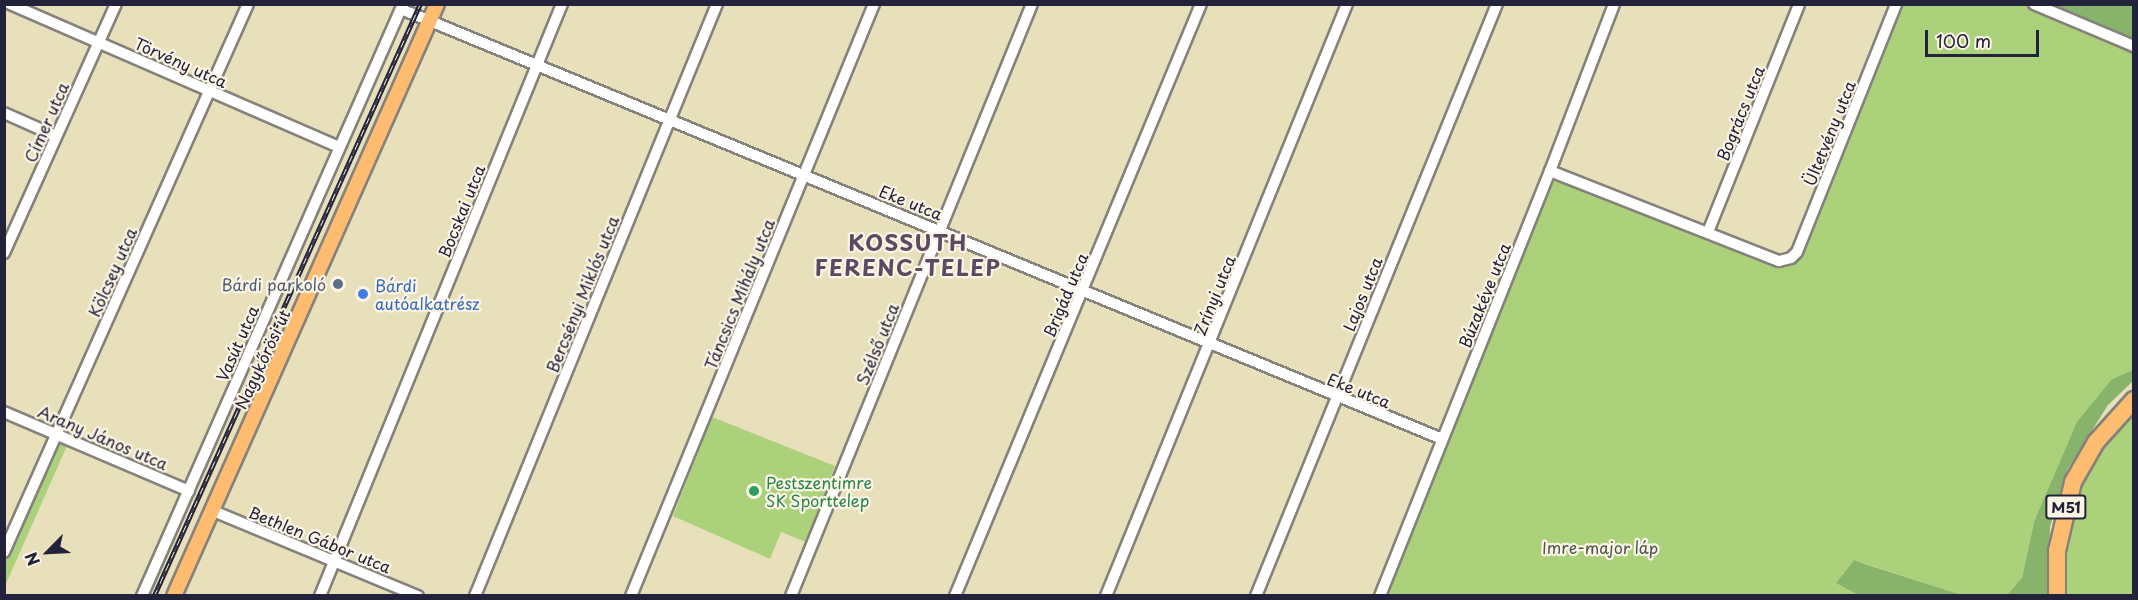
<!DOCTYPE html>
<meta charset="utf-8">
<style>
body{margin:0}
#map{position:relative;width:2138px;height:600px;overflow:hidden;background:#e8e0bb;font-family:"Playpen Sans",sans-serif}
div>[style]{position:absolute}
.green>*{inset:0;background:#abd17b}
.forest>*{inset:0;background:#88b36b}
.roads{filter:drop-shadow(2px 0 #85817b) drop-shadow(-2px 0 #85817b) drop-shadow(0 2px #85817b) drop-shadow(0 -2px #85817b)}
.minor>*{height:10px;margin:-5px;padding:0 5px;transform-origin:5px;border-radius:5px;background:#fff}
.major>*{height:14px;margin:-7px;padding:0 7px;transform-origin:7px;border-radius:7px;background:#fdbc70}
.highway>*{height:16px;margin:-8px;padding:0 8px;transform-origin:8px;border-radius:8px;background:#fdbc70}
.rail>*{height:4.5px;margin-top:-2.25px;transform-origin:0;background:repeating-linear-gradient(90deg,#fcf5e5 0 7px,#22223b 0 14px);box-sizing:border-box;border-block:2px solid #22223b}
.dots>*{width:16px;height:16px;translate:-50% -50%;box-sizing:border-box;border:3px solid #fcf5e5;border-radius:50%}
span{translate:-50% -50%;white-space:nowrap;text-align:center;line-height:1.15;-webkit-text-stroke:4.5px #fcf5e5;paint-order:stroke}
.shield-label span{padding:2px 4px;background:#fcf5e5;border:2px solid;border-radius:4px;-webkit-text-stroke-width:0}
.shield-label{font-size:15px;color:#22223b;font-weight:700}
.street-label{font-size:16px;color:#22223b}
.service-label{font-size:16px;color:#4e5e75}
.right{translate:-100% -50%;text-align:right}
.shop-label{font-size:16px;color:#366cbe}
.left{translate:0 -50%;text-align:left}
.leisure-label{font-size:16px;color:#27864d}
.park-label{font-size:16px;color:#4b574e}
.district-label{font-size:22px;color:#5e4963;font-weight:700;letter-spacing:1.5px}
.frame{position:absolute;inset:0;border:6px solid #22223b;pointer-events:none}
.north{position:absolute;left:18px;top:522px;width:60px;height:60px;-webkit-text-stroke:4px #fcf5e5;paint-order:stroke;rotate:246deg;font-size:16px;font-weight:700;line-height:24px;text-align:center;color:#22223b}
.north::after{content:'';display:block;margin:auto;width:21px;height:27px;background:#22223b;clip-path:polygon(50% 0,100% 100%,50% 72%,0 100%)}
.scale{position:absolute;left:1925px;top:30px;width:114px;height:27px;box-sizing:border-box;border:3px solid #22223b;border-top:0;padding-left:8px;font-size:18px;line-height:21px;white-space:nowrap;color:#22223b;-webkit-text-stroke:4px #fcf5e5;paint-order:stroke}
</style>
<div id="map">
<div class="green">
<div style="clip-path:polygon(1891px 5px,2027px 5px,2133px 55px,2133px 370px,2112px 379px,2034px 522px,2022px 578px,2007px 595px,1962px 595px,1854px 560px,1836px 583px,1858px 595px,1372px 596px,1548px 165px,1726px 235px,1789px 256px,1794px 251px)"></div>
<div style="clip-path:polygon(712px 417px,835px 466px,806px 542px,781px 532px,770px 559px,673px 516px)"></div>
<div style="clip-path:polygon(2133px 417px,2133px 595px,2067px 596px,2064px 574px,2071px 515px,2088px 466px,2107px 434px)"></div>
<div style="clip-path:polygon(57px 434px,70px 439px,5px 586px,5px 552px)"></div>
</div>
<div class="forest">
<div style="clip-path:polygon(2027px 5px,2133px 5px,2133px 55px)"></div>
<div style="clip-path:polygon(2133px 370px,2133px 381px,2108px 405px,2067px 470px,2050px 527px,2048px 595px,2006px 596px,2022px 578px,2034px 522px,2077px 422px,2112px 379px)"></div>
<div style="clip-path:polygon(1854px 560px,1868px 565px,1962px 595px,1858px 595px,1836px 583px)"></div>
</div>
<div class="roads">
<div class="minor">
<div style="left:10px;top:4px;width:359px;rotate:23.5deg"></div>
<div style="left:2034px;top:4px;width:108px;rotate:22.8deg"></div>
<div style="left:401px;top:9px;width:1126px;rotate:22.44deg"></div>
<div style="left:4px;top:113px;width:57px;rotate:23.9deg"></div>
<div style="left:1550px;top:171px;width:246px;rotate:21.5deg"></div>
<div style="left:1779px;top:261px;width:12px;rotate:-14deg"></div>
<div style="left:1791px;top:258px;width:8px;rotate:-45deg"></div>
<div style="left:1797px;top:252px;width:267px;rotate:-68.2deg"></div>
<div style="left:1708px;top:232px;width:245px;rotate:-68.2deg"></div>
<div style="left:4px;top:253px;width:273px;rotate:-65.8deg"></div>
<div style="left:4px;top:412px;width:201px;rotate:23.1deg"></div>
<div style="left:211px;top:510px;width:224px;rotate:22.6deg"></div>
<div style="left:4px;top:552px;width:600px;rotate:-66deg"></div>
<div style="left:142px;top:596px;width:647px;rotate:-66.21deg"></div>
<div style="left:320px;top:596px;width:640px;rotate:-67.77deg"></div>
<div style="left:475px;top:596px;width:640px;rotate:-67.77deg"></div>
<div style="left:631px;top:596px;width:640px;rotate:-67.68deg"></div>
<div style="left:791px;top:596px;width:639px;rotate:-67.85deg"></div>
<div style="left:955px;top:596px;width:641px;rotate:-67.44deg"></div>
<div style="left:1106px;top:596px;width:639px;rotate:-67.85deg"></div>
<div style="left:1256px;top:596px;width:639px;rotate:-67.85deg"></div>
<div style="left:1380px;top:596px;width:458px;rotate:-68.2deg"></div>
<div style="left:1550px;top:171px;width:179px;rotate:-69deg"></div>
</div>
<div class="major">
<div style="left:174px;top:596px;width:648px;rotate:-66.05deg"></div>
</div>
<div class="highway">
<div style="left:2057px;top:596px;width:45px;rotate:-90deg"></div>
<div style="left:2057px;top:551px;width:71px;rotate:-76.9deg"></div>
<div style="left:2073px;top:482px;width:46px;rotate:-60.1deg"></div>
<div style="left:2096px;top:442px;width:57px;rotate:-47.9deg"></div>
</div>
</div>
<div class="rail">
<div style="left:154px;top:596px;width:649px;rotate:-65.8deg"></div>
</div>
<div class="dots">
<div style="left:338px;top:284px;background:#5c6f8a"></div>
<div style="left:363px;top:294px;background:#3f7fe0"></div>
<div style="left:754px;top:491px;background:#2e9e5b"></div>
</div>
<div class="shield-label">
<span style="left:2066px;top:507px">M51</span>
</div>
<div class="street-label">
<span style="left:181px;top:62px;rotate:24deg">Törvény utca</span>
<span style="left:1740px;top:113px;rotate:-68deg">Bogrács utca</span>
<span style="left:46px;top:122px;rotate:-66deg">Címer utca</span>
<span style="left:1829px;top:133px;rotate:-68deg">Ültetvény utca</span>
<span style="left:911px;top:202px;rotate:22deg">Eke utca</span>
<span style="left:461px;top:211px;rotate:-68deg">Bocskai utca</span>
<span style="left:112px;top:272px;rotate:-66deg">Kölcsey utca</span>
<span style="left:582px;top:294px;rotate:-68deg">Bercsényi Miklós utca</span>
<span style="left:739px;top:294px;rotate:-68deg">Táncsics Mihály utca</span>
<span style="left:1362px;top:294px;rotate:-68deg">Lajos utca</span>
<span style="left:1065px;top:295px;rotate:-67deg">Brigád utca</span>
<span style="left:1214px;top:295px;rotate:-68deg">Zrínyi utca</span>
<span style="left:1484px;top:295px;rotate:-68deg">Búzakéve utca</span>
<span style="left:237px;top:343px;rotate:-66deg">Vasút utca</span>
<span style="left:877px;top:344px;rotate:-68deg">Szélső utca</span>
<span style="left:262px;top:359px;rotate:-65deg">Nagykőrösi út</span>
<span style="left:1359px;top:390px;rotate:22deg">Eke utca</span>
<span style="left:103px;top:437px;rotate:23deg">Arany János utca</span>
<span style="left:320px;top:539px;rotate:22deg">Bethlen Gábor utca</span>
</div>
<div class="service-label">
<span class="right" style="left:326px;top:284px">Bárdi parkoló</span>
</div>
<div class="shop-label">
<span class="left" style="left:375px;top:294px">Bárdi<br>autóalkatrész</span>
</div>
<div class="leisure-label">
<span class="left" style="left:766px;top:491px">Pestszentimre<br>SK Sporttelep</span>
</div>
<div class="park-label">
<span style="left:1600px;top:547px">Imre-major láp</span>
</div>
<div class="district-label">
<span style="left:908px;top:254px">KOSSUTH<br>FERENC-TELEP</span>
</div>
<div class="frame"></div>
<div class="north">N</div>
<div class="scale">100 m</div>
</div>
